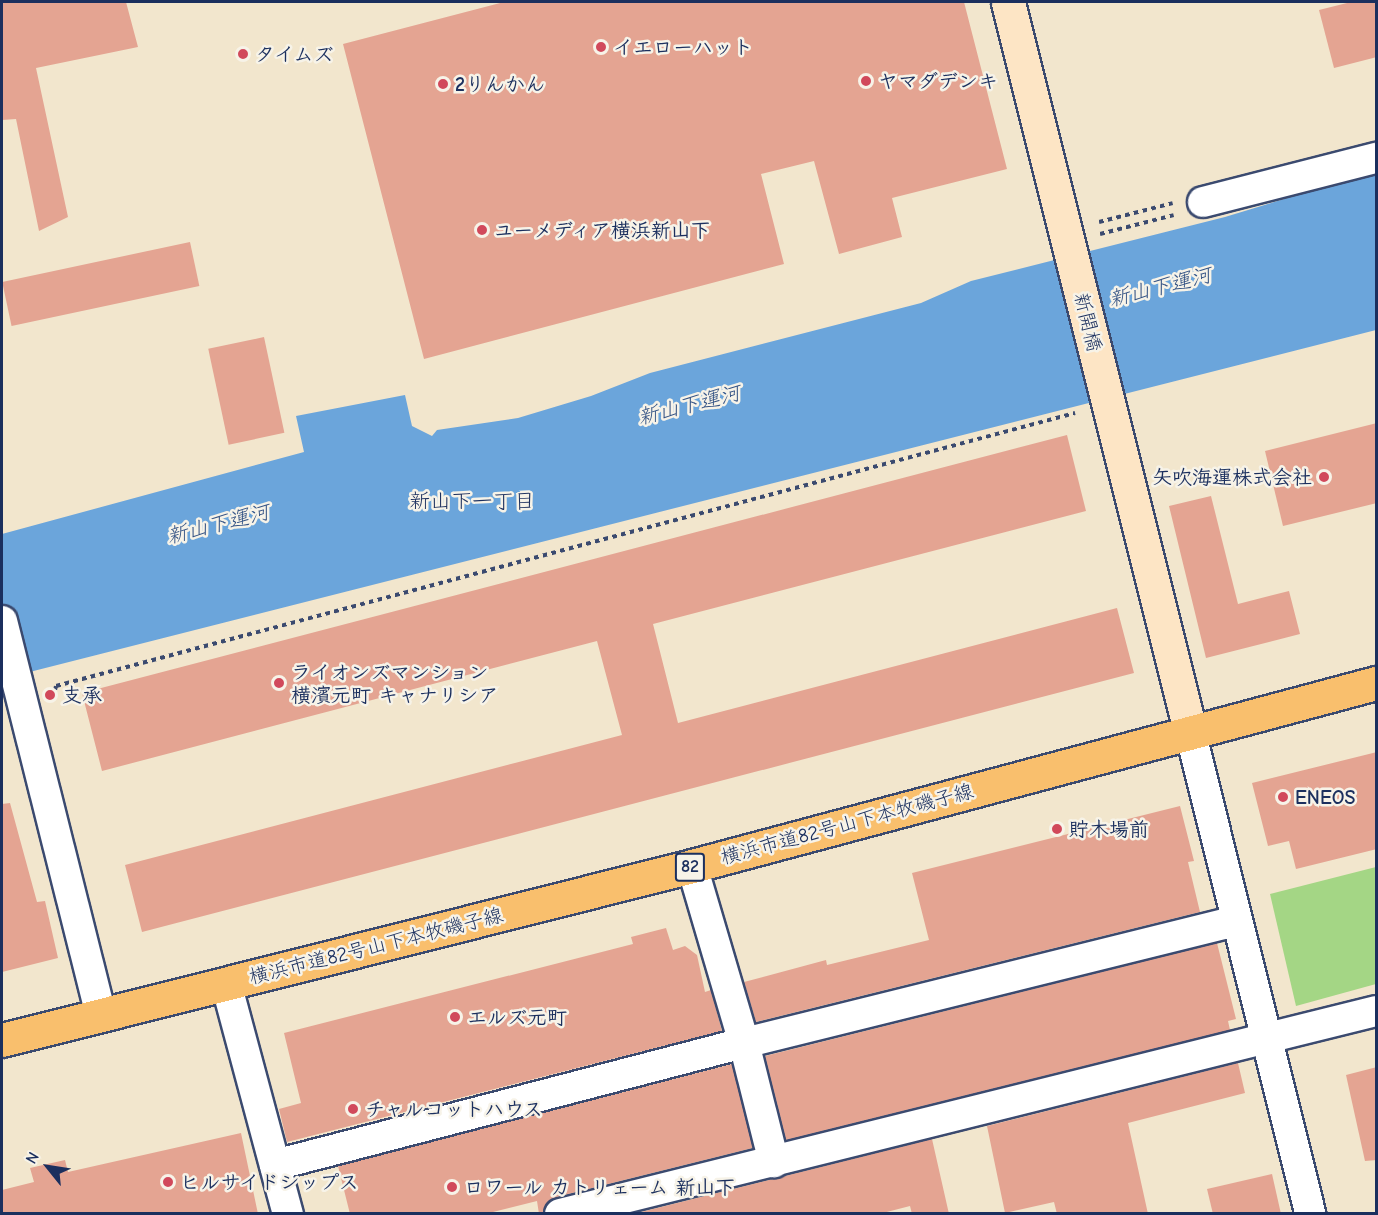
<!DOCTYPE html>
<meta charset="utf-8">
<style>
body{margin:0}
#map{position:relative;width:1378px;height:1215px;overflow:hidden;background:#f2e6cd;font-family:"Comic Neue","Klee One",sans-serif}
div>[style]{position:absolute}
.green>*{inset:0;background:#a4d685}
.water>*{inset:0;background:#6ba5db}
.building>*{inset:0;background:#e4a492;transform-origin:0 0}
.path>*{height:4px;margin-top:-2px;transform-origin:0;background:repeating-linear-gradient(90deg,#3b4a6f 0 4.5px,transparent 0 9px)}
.roads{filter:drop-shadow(2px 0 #3b4a6f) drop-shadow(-2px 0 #3b4a6f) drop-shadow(0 2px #3b4a6f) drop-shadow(0 -2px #3b4a6f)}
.street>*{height:30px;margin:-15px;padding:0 15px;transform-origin:15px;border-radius:15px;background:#fff}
.secondary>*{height:33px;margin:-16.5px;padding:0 16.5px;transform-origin:16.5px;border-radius:16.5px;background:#fde5c5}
.primary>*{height:33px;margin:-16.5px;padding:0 16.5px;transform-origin:16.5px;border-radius:16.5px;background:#f9bf6d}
.dots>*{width:16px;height:16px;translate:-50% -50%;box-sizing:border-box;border:3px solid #f7f3e8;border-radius:50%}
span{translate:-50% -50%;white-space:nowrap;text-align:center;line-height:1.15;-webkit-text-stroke:5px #f7f3e8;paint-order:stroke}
.shield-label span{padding:2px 4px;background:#f7f3e8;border:2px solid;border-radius:4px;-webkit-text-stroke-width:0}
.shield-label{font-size:18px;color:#1b2f5e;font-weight:700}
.poi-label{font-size:20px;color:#1b2f5e;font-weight:700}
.left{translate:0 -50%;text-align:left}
.right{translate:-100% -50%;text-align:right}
.street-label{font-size:20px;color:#1b2f5e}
.water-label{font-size:21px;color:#335284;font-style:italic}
.neighbourhood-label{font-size:21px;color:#1b2f5e}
.frame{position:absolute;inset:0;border:3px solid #1b2f5e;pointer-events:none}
.north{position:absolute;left:18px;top:1137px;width:60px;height:60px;-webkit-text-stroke:4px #f7f3e8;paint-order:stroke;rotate:300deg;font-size:16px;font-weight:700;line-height:24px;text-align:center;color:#1b2f5e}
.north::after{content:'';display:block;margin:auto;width:21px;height:27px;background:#1b2f5e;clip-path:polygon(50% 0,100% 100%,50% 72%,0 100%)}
</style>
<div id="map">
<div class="green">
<div style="clip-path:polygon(1376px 867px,1376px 984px,1296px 1006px,1270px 894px)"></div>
</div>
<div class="water">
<div style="clip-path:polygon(1376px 171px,1376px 330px,2px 679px,2px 534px,304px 452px,296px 416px,405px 395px,412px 426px,432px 436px,437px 430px,518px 418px,591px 396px,650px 373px,921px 303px,971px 281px,1225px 217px)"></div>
</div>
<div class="building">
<div style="clip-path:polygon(2px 2px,126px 2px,138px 47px,36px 68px,68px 217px,39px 231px,16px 119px,2px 120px)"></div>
<div style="clip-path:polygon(504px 2px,964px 2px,1007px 169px,892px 198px,902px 237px,839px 254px,814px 161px,761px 174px,784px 264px,424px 359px,343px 44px)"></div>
<div style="clip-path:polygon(1351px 2px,1377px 2px,1377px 57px,1334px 68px,1319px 10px)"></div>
<div style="left:190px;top:242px;width:45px;height:192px;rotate:78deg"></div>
<div style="left:264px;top:337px;width:98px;height:57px;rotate:78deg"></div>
<div style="clip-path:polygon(1377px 423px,1377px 503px,1283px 526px,1265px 451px)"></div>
<div style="clip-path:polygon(1067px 435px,1086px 511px,653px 624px,678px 723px,1117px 608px,1134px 673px,142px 932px,125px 865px,622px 735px,597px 641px,102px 771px,82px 693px)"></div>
<div style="clip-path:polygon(1211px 496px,1238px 604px,1289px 591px,1300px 634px,1206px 658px,1169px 506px)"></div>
<div style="clip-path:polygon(1377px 752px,1377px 849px,1296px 869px,1289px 841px,1268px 846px,1252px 783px)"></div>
<div style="clip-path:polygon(10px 803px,37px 902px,45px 901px,58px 958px,2px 972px,2px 804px)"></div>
<div style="clip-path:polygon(1180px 806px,1194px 861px,1188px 862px,1200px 912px,756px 1022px,744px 982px,826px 960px,827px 965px,929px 940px,912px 873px)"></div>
<div style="clip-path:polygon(666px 928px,673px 950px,685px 946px,697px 955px,705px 992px,711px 990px,722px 1031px,287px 1142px,279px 1109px,301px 1103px,284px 1033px,633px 944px,631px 937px)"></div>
<div style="clip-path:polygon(1217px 943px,1236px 1019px,1228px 1021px,1230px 1030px,786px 1140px,765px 1056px)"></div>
<div style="clip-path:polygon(1238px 1063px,1245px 1093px,1128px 1123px,1148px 1214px,1057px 1214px,1054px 1202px,1005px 1213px,987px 1126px)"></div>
<div style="clip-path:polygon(732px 1064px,753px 1148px,556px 1197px,548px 1202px,543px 1214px,539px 1214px,537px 1201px,485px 1214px,350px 1214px,338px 1166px)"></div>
<div style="clip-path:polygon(1377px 1067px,1377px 1160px,1365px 1161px,1346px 1075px)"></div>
<div style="clip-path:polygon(241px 1133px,258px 1214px,2px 1214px,2px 1190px,34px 1182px,30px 1168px,65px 1160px,68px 1172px)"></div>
<div style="clip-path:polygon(932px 1139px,949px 1214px,912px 1214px,910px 1206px,879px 1214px,633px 1214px)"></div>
<div style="clip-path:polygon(1272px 1174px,1281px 1214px,1213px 1214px,1207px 1189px)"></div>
</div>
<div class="path">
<div style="left:1099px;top:222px;width:76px;rotate:-14.4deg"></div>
<div style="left:1100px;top:234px;width:76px;rotate:-14.4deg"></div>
<div style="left:55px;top:690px;width:4px;rotate:-76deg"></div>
<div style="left:56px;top:686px;width:1055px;rotate:-15deg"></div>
</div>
<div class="roads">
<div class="street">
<div style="left:1203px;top:202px;width:179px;rotate:-14.3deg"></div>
<div style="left:2px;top:621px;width:406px;rotate:75.9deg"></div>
<div style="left:1190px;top:731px;width:498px;rotate:76deg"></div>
<div style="left:692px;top:866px;width:184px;rotate:73.6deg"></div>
<div style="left:744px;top:1043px;width:123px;rotate:75.9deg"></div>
<div style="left:226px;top:983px;width:239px;rotate:75deg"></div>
<div style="left:275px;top:1165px;width:485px;rotate:-14.6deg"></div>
<div style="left:744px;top:1043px;width:507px;rotate:-13.93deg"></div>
<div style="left:560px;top:1214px;width:841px;rotate:-13.97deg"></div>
</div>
<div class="secondary">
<div style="left:1008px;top:2px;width:751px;rotate:75.98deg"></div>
</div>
<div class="primary">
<div style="left:2px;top:1040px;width:712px;rotate:-14.15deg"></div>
<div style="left:692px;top:866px;width:708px;rotate:-14.98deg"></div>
</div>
</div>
<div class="dots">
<div style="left:601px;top:47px;background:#d1495b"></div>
<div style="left:243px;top:54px;background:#d1495b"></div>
<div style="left:866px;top:81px;background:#d1495b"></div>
<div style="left:443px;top:84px;background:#d1495b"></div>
<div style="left:482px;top:230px;background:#d1495b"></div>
<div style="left:1324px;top:477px;background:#d1495b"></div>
<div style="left:279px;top:683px;background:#d1495b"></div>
<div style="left:50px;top:695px;background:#d1495b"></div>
<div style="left:1283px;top:797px;background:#d1495b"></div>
<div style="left:1057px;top:829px;background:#d1495b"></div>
<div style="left:455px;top:1017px;background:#d1495b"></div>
<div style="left:353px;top:1109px;background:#d1495b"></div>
<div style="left:168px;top:1182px;background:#d1495b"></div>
<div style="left:452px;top:1187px;background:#d1495b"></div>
</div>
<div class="shield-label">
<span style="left:690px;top:867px">82</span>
</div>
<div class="poi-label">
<span class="left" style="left:613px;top:47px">イエローハット</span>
<span class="left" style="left:255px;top:54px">タイムズ</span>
<span class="left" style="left:878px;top:81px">ヤマダデンキ</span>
<span class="left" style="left:455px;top:84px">2りんかん</span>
<span class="left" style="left:494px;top:230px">ユーメディア横浜新山下</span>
<span class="right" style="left:1312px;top:477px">矢吹海運株式会社</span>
<span class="left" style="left:291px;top:684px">ライオンズマンション<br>横濱元町 キャナリシア</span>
<span class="left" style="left:62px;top:695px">支承</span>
<span class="left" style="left:1295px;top:797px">ENEOS</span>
<span class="left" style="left:1069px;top:829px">貯木場前</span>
<span class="left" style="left:467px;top:1017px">エルズ元町</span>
<span class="left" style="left:365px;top:1109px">チャルコットハウス</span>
<span class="left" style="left:180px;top:1182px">ヒルサイドシップス</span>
<span class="left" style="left:464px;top:1187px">ロワール カトリェーム 新山下</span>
</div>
<div class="street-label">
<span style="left:1088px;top:322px;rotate:76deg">新開橋</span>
<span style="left:847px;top:824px;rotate:-15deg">横浜市道82号山下本牧磯子線</span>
<span style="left:376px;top:946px;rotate:-14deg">横浜市道82号山下本牧磯子線</span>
</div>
<div class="water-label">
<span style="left:1160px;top:287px;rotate:-14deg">新山下運河</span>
<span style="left:689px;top:405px;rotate:-14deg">新山下運河</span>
<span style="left:218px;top:524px;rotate:-14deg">新山下運河</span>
</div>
<div class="neighbourhood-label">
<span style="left:472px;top:501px">新山下一丁目</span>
</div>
<div class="frame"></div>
<div class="north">N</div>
</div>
